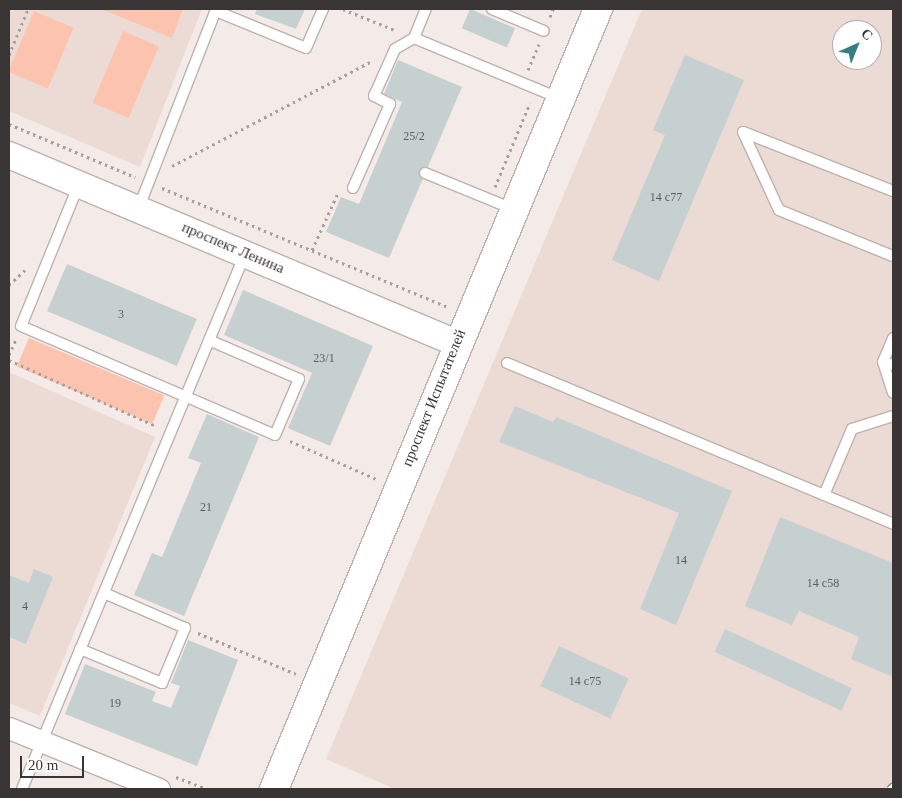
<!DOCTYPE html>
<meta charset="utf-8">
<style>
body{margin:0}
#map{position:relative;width:902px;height:798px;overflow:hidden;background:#f4eae7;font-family:Georgia,serif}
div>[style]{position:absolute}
.built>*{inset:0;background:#ecdbd5}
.green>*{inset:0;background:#fcc3af;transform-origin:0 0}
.building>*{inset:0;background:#c6d0d0;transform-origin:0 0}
.path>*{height:3px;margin-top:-1.5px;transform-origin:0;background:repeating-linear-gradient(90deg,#a69f9c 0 2.5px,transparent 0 6.5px)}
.roads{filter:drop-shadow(1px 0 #bbb2af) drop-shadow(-1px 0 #bbb2af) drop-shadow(0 1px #bbb2af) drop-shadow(0 -1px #bbb2af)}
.service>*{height:10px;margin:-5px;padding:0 5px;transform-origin:5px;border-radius:5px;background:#fff}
.minor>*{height:21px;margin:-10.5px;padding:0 10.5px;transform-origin:10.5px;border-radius:10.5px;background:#fff}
.tertiary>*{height:26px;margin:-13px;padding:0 13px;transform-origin:13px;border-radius:13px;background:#fff}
.secondary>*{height:28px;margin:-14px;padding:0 14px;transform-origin:14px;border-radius:14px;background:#fff}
.rail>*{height:5.5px;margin-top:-2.75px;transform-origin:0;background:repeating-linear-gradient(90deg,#fff 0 11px,#65605e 0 22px);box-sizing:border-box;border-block:1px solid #65605e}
span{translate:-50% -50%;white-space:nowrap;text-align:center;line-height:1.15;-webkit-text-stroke:4px #fff;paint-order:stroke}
.number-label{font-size:12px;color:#5c5c5b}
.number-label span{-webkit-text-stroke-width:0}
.street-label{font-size:15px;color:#393534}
.frame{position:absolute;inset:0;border:10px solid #393534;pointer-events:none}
.north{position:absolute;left:832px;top:20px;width:50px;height:50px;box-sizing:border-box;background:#fff;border:1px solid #b0aeae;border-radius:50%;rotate:44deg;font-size:14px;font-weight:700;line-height:20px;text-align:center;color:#393534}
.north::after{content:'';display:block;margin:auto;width:18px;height:22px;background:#367f7f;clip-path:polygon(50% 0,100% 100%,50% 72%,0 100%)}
.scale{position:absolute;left:20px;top:756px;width:64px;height:22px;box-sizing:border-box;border:2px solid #393534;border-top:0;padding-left:6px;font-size:15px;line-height:18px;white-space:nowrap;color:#393534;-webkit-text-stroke:4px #fff;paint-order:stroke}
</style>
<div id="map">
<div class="built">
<div style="clip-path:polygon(9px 9px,202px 9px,140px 167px,9px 111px)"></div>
<div style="clip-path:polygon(evenodd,642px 9px,893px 9px,893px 789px,395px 789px,326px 759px,642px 9px,842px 30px,872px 30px,872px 60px,842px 60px,842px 30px)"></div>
<div style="clip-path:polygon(9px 372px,155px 437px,40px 716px,9px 703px)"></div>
</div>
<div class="green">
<div style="clip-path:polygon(101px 9px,183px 9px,172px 38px)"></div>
<div style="left:34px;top:11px;width:43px;height:66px;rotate:23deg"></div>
<div style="left:123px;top:31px;width:39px;height:78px;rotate:23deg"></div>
<div style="left:29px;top:338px;width:147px;height:31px;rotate:23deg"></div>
</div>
<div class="building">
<div style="clip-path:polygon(257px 9px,305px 9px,296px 29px,255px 14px)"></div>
<div style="left:470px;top:9px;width:49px;height:21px;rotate:23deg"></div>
<div style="clip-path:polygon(685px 55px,744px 80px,659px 281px,612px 260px,665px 135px,653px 130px)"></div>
<div style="clip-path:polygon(398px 60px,462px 87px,389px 258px,326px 232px,341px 197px,359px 204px,402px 102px,384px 94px)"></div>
<div style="left:67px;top:264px;width:141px;height:51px;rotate:23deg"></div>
<div style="clip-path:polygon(243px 290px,373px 346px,330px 446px,288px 428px,312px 373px,224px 335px)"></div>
<div style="clip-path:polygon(515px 406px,553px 422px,556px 417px,732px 491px,676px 625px,640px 609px,679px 513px,499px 442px)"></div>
<div style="clip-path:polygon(207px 414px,259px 437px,184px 616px,134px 595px,152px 553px,162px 557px,201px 463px,188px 458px)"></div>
<div style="clip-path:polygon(780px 517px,893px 563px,893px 677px,851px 659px,859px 637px,799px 611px,792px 625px,745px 606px)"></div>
<div style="clip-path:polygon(34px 569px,53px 577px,26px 644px,9px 637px,9px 575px,29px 583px)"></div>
<div style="left:725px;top:629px;width:140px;height:25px;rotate:25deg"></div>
<div style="clip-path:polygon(188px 640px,238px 660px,197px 766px,65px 714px,85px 664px,156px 692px,152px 701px,171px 708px,180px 686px,171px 683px)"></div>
<div style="left:559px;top:646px;width:77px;height:44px;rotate:25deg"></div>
</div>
<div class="path">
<div style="left:343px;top:9px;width:58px;rotate:22.2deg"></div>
<div style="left:550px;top:17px;width:9px;rotate:-69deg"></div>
<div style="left:9px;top:55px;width:50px;rotate:-67.6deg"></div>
<div style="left:528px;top:70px;width:28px;rotate:-67deg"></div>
<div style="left:9px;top:124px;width:137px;rotate:22.8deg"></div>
<div style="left:172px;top:166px;width:226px;rotate:-27.7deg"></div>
<div style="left:495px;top:187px;width:91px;rotate:-67.4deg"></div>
<div style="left:162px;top:188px;width:308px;rotate:22.6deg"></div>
<div style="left:312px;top:250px;width:63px;rotate:-65.5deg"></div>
<div style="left:9px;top:285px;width:25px;rotate:-43deg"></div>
<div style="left:9px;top:355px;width:17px;rotate:-66deg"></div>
<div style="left:9px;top:360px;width:161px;rotate:24.2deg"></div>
<div style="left:290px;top:441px;width:94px;rotate:23.8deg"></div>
<div style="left:198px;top:633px;width:106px;rotate:22.7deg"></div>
<div style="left:176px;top:777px;width:33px;rotate:21deg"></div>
</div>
<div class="roads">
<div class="service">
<div style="left:492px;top:9px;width:56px;rotate:22.9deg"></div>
<div style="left:216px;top:11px;width:97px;rotate:22.3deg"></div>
<div style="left:306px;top:48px;width:43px;rotate:-66.4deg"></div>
<div style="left:414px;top:38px;width:31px;rotate:-68deg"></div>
<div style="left:425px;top:173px;width:95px;rotate:22.2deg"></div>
<div style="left:79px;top:184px;width:153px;rotate:112.2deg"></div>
<div style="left:21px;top:326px;width:276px;rotate:23.2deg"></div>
<div style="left:275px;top:435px;width:61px;rotate:-66.8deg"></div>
<div style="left:299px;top:379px;width:98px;rotate:-156.6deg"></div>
<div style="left:353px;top:188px;width:92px;rotate:-66.2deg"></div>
<div style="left:390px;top:104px;width:18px;rotate:-153deg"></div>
<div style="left:374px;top:96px;width:51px;rotate:-65.9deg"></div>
<div style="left:395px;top:49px;width:22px;rotate:-30deg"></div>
<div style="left:414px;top:38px;width:157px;rotate:22.5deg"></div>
<div style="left:893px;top:191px;width:161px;rotate:-158.5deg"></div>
<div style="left:743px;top:132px;width:86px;rotate:65.2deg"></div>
<div style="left:779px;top:210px;width:123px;rotate:22deg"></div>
<div style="left:139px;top:207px;width:212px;rotate:-68.7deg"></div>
<div style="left:883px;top:362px;width:26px;rotate:-67deg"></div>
<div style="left:507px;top:363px;width:418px;rotate:22.6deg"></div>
<div style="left:893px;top:365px;width:10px;rotate:-163deg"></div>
<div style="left:883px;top:362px;width:32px;rotate:72deg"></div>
<div style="left:824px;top:495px;width:72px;rotate:-67deg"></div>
<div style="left:852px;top:429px;width:43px;rotate:-17.6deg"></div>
<div style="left:80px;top:649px;width:89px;rotate:22.5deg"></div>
<div style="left:162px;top:683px;width:60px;rotate:-67.3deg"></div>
<div style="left:185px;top:628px;width:88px;rotate:-156.6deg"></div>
<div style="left:22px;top:789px;width:580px;rotate:-67.37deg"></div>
</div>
<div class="minor">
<div style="left:9px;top:728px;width:162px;rotate:22.1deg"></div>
</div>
<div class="tertiary">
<div style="left:9px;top:155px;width:485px;rotate:22.8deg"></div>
</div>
<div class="secondary">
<div style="left:274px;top:789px;width:845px;rotate:-67.44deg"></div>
</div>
</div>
<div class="rail">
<div style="left:889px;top:789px;width:6px;rotate:-45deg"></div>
</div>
<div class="number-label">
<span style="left:414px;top:137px">25/2</span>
<span style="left:666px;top:198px">14 с77</span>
<span style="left:121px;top:315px">3</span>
<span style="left:324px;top:359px">23/1</span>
<span style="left:206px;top:508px">21</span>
<span style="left:681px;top:561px">14</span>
<span style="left:823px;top:584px">14 с58</span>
<span style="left:25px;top:607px">4</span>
<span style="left:585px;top:682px">14 с75</span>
<span style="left:115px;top:704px">19</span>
</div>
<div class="street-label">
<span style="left:233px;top:248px;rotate:23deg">проспект Ленина</span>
<span style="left:434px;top:398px;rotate:-68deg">проспект Испытателей</span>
</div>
<div class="frame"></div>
<div class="north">С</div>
<div class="scale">20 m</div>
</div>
